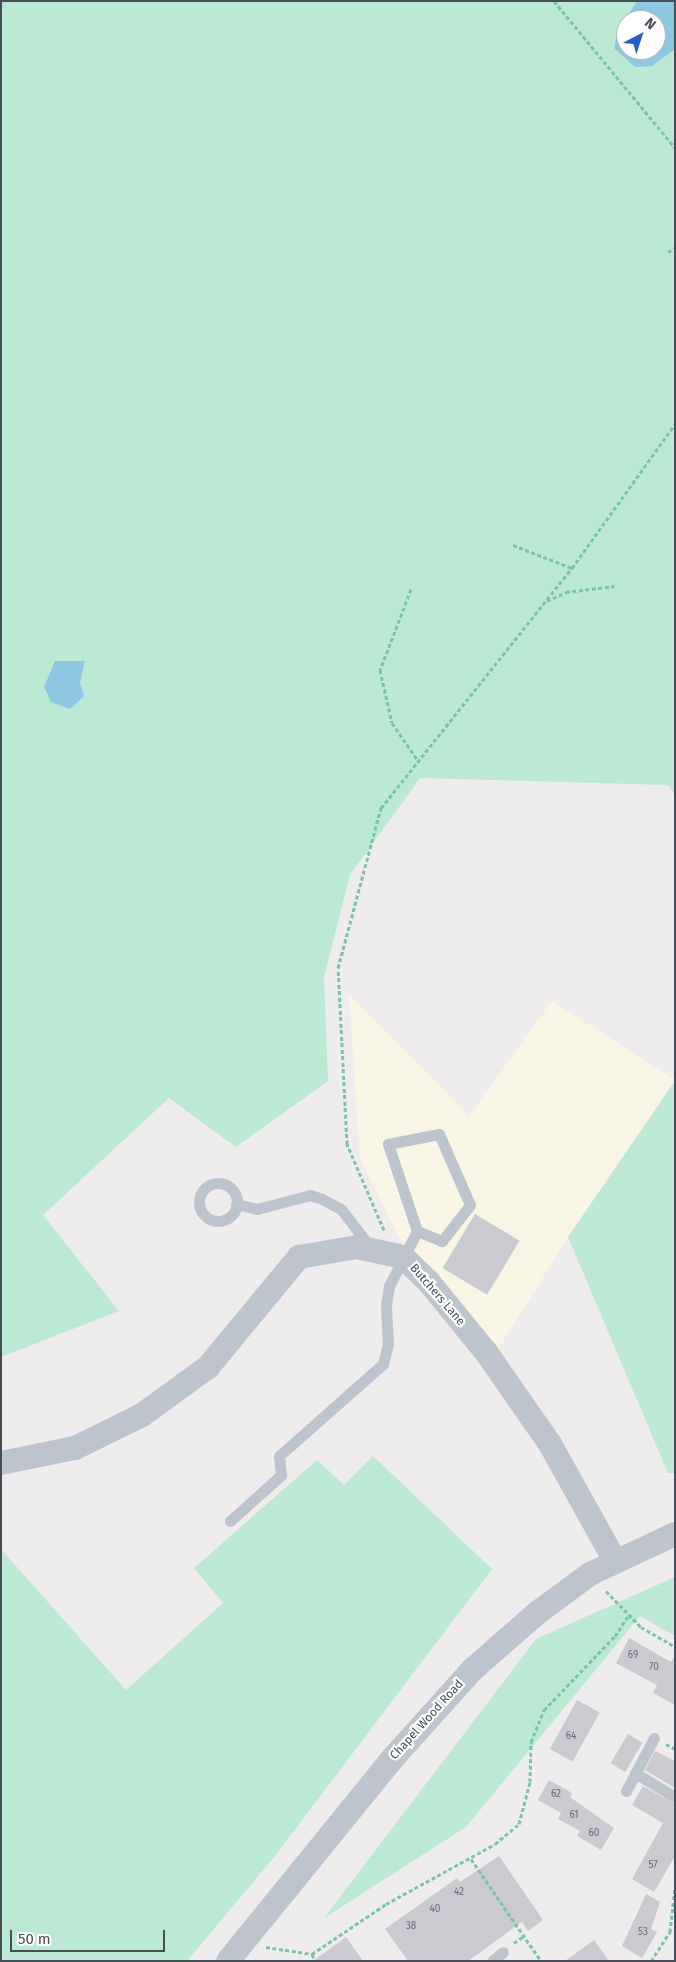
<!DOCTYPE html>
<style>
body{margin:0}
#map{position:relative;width:676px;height:1962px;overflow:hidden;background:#eeecec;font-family:"Fira Sans",sans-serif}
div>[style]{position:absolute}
.commercial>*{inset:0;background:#f9f5e5}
.green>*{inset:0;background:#bce9d3}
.water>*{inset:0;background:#8dc8e3}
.building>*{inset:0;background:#cacad0;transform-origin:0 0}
.path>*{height:3px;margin-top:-1.5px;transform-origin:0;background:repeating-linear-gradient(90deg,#78c4a6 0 4px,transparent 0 6.5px)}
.lane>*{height:11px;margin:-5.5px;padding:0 5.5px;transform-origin:5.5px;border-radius:5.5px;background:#bec4cd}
.lane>.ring{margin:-5.5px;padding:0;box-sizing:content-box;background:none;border:11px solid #bec4cd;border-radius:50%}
.street>*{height:24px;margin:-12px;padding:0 12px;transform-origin:12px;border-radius:12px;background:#bec4cd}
span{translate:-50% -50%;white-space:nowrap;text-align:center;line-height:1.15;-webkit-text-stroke:4.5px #fff;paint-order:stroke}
.number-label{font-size:10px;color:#676c75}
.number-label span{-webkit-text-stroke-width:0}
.street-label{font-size:12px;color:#464d57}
.frame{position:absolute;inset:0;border:2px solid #464d57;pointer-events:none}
.north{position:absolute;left:616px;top:10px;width:50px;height:50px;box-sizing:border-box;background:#fff;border:1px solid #b5b8bc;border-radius:50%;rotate:40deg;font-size:14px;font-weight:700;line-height:20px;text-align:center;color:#464d57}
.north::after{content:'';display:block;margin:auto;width:18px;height:22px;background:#285ecb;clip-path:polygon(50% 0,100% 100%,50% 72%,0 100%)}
.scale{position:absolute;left:10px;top:1930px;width:155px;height:22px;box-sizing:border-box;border:2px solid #464d57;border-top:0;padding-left:6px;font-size:15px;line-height:18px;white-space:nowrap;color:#464d57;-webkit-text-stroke:4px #fff;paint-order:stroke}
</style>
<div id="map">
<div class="commercial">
<div style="clip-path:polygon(349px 994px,469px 1116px,552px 1001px,675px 1080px,568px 1237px,496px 1353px,402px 1243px,360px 1159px)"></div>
</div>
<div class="green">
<div style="clip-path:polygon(evenodd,1px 1px,675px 1px,675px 795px,668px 785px,420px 778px,350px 875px,324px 977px,328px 1081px,236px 1147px,169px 1098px,43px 1215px,119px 1311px,1px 1357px,1px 1px,626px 20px,656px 20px,656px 50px,626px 50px,626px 20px,1px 1px,55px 661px,85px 661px,80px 683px,55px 661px)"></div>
<div style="clip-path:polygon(675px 1081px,675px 1473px,668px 1473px,568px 1237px)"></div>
<div style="clip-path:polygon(373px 1456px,492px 1569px,275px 1856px,187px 1961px,1px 1961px,1px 1549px,126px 1690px,223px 1603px,194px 1568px,317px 1460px,344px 1485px)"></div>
<div style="clip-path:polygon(675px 1577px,675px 1636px,640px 1616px,466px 1827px,324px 1918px,536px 1639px)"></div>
</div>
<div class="water">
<div style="clip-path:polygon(evenodd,637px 1px,675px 1px,675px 49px,652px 66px,635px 67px,614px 48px,618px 31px,637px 1px,626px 20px,656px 20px,656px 50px,626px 50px,626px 20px)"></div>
<div style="clip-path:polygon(55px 661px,85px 661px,80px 683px,84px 696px,70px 709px,51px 702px,44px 687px)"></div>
</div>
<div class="building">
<div style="left:475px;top:1214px;width:52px;height:63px;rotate:31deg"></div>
<div style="clip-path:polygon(629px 1638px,671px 1662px,675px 1655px,675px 1705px,653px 1693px,657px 1685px,616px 1663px)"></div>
<div style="left:577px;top:1700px;width:26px;height:56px;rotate:29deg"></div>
<div style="left:628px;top:1734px;width:17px;height:34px;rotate:31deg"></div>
<div style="clip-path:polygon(655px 1751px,675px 1761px,675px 1788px,645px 1770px)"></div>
<div style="clip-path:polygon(549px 1780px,572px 1793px,570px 1797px,614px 1828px,601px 1850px,577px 1836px,580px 1831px,558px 1819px,561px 1813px,538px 1800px)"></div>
<div style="clip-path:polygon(643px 1786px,675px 1804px,675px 1856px,654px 1892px,632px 1879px,663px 1823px,632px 1805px)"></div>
<div style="clip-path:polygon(499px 1856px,543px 1920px,528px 1931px,522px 1922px,468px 1961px,408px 1961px,385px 1929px,457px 1878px,460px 1882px)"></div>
<div style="clip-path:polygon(646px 1894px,660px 1902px,651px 1929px,657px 1932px,642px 1958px,622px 1946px)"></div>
<div style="clip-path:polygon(346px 1937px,363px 1961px,313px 1961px)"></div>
<div style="clip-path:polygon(594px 1940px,609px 1961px,565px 1961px)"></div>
</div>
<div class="path">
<div style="left:554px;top:1px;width:190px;rotate:50.5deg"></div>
<div style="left:668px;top:252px;width:8px;rotate:-30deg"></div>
<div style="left:513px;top:545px;width:63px;rotate:21.3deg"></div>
<div style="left:411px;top:589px;width:87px;rotate:110.9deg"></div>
<div style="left:380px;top:670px;width:54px;rotate:77.2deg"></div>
<div style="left:392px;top:723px;width:47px;rotate:55.3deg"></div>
<div style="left:547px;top:601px;width:21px;rotate:-25deg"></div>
<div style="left:566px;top:592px;width:49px;rotate:-7deg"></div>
<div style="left:384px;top:1230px;width:94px;rotate:-113.3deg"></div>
<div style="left:347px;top:1144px;width:176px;rotate:-92.9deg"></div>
<div style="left:338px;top:968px;width:166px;rotate:-75deg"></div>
<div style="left:381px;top:808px;width:307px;rotate:-51.5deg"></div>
<div style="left:572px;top:568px;width:177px;rotate:-54.4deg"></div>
<div style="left:606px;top:1591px;width:50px;rotate:45.8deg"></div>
<div style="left:641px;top:1627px;width:39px;rotate:30deg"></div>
<div style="left:666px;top:1744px;width:10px;rotate:29deg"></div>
<div style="left:471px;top:1859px;width:124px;rotate:55.5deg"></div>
<div style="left:514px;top:1943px;width:12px;rotate:-35deg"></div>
<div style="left:266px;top:1947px;width:47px;rotate:8.7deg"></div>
<div style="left:312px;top:1954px;width:8px;rotate:67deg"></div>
<div style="left:312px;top:1954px;width:89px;rotate:-34deg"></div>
<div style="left:386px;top:1904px;width:124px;rotate:-28.8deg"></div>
<div style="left:495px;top:1844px;width:31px;rotate:-40deg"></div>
<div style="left:519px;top:1824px;width:43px;rotate:-75.3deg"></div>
<div style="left:530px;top:1782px;width:40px;rotate:-88.6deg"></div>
<div style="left:531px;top:1742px;width:35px;rotate:-68deg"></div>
<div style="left:544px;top:1710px;width:103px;rotate:-46.2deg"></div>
<div style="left:615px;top:1636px;width:24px;rotate:-57deg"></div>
<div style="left:651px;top:1961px;width:35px;rotate:-57deg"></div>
<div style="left:670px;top:1932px;width:45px;rotate:-83.7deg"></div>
</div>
<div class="lane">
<div class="ring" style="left:199px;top:1183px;width:27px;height:27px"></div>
<div style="left:236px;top:1204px;width:22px;rotate:13deg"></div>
<div style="left:257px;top:1209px;width:55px;rotate:-14.8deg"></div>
<div style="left:310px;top:1195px;width:13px;rotate:18deg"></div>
<div style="left:322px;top:1199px;width:21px;rotate:28deg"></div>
<div style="left:341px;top:1209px;width:49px;rotate:52.4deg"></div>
<div style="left:230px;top:1521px;width:69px;rotate:-42deg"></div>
<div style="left:281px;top:1475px;width:19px;rotate:-96deg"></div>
<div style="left:279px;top:1456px;width:139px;rotate:-41.5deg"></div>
<div style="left:383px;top:1364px;width:21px;rotate:-76deg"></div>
<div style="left:388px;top:1344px;width:39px;rotate:-93deg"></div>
<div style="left:386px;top:1305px;width:19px;rotate:-81deg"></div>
<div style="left:389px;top:1286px;width:62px;rotate:-63deg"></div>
<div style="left:417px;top:1231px;width:92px;rotate:-108.4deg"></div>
<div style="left:388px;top:1144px;width:52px;rotate:-11.1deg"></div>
<div style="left:439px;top:1134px;width:77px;rotate:66.4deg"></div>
<div style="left:470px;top:1205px;width:46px;rotate:127.9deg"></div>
<div style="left:442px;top:1241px;width:27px;rotate:-158deg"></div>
<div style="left:635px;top:1773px;width:47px;rotate:31deg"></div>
<div style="left:626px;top:1791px;width:60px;rotate:-62.2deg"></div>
<div style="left:492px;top:1961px;width:14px;rotate:-39deg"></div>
</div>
<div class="street">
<div style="left:1px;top:1463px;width:76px;rotate:-11.5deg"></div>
<div style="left:75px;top:1448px;width:75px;rotate:-26.2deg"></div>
<div style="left:142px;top:1415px;width:82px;rotate:-36deg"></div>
<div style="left:208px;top:1367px;width:143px;rotate:-50.4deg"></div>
<div style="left:299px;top:1257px;width:59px;rotate:-9.8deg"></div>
<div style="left:357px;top:1247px;width:47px;rotate:12.3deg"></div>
<div style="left:403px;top:1257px;width:35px;rotate:44deg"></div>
<div style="left:428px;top:1281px;width:92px;rotate:50.8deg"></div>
<div style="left:486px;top:1352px;width:112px;rotate:55.2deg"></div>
<div style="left:550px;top:1444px;width:134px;rotate:60.9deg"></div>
<div style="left:228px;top:1961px;width:262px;rotate:-50.9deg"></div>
<div style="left:393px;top:1758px;width:118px;rotate:-48.1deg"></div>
<div style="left:472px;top:1670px;width:86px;rotate:-41.2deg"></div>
<div style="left:537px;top:1613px;width:66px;rotate:-36.3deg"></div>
<div style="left:590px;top:1574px;width:94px;rotate:-25.2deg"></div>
</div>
<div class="number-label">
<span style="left:633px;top:1656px">69</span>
<span style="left:654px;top:1668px">70</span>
<span style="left:571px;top:1737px">64</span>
<span style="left:556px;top:1795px">62</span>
<span style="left:574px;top:1816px">61</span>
<span style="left:594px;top:1834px">60</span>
<span style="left:653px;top:1866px">57</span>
<span style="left:459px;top:1893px">42</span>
<span style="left:435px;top:1910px">40</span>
<span style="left:411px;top:1927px">38</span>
<span style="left:643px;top:1933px">53</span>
</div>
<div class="street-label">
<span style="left:437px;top:1295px;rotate:49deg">Butchers Lane</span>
<span style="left:427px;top:1720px;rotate:-48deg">Chapel Wood Road</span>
</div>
<div class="frame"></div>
<div class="north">N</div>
<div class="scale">50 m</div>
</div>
